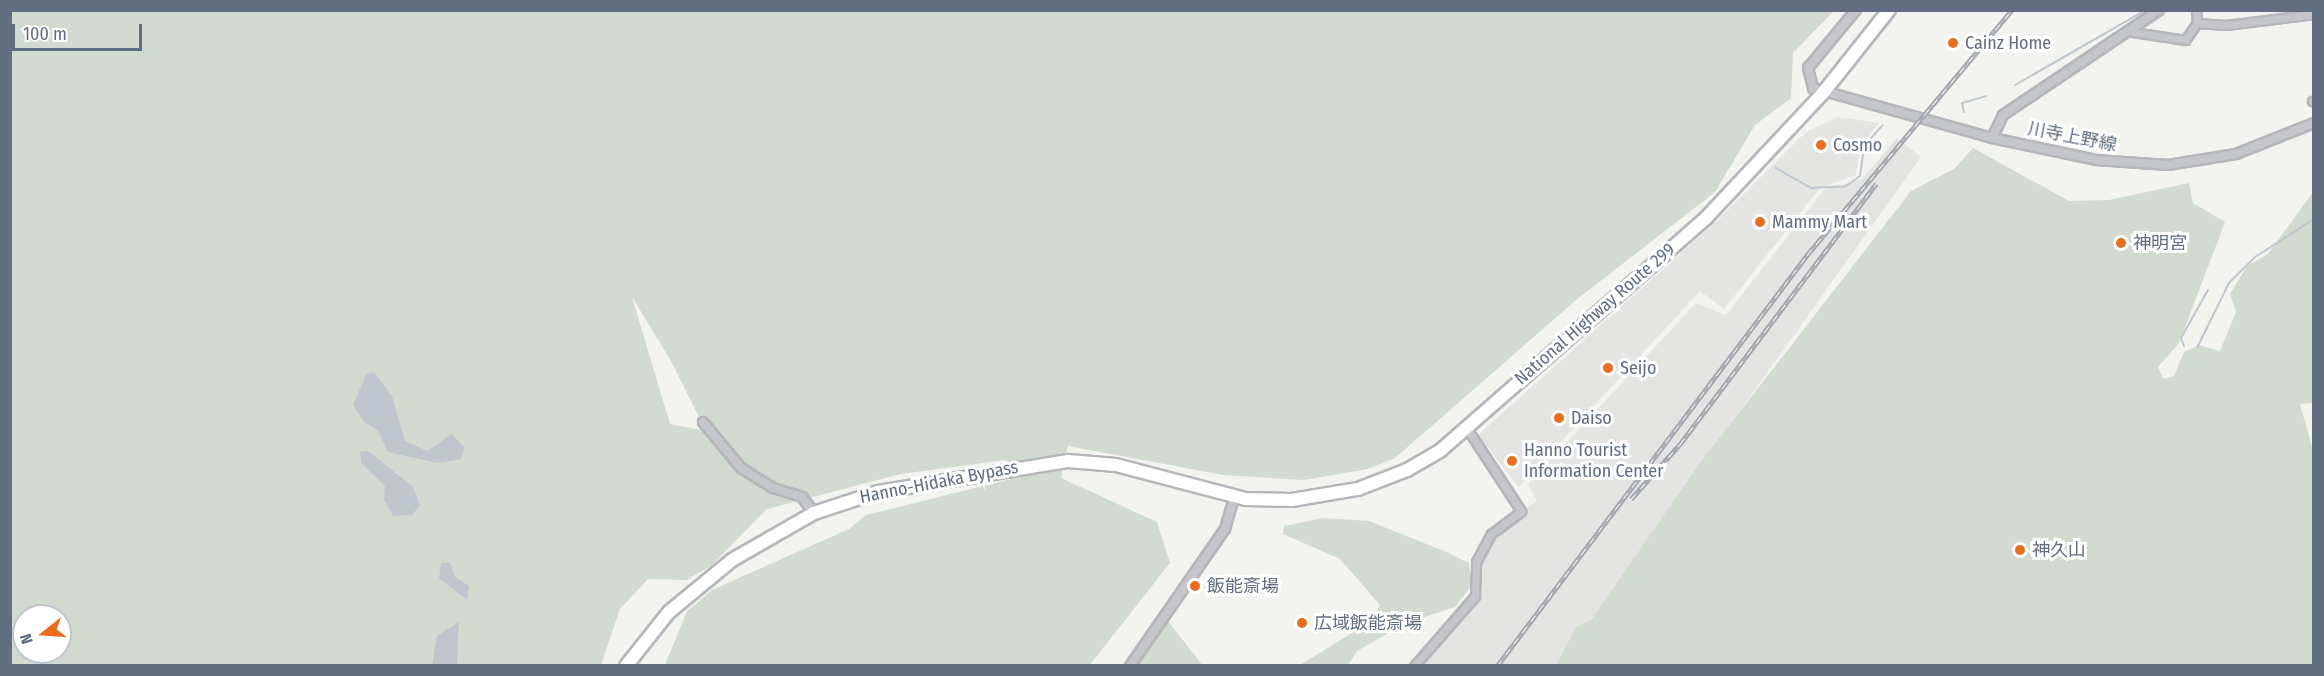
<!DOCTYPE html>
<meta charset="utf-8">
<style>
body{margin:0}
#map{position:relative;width:2324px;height:676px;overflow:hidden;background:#f3f4ef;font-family:"Fira Sans Condensed","Noto Sans JP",sans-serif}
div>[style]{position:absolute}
.built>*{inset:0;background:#e4e4e3}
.green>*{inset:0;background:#d2dbd0}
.water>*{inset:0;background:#bec7ce}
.stream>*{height:2px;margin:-1px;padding:0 1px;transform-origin:1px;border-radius:1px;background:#bec7ce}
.roads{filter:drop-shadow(2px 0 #b5b7ba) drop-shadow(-2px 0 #b5b7ba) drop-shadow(0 2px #b5b7ba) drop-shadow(0 -2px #b5b7ba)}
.minor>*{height:7px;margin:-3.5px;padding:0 3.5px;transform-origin:3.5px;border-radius:3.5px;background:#c5c7cb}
.tertiary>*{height:8px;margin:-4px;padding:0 4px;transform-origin:4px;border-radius:4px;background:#c5c7cb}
.trunk>*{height:12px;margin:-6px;padding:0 6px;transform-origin:6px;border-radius:6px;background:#fff}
.rail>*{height:4.5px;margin-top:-2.25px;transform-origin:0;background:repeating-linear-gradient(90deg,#fff 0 7px,#a4a8af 0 14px);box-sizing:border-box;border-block:2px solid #a4a8af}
.dots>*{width:16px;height:16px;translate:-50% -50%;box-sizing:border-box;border:3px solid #fff;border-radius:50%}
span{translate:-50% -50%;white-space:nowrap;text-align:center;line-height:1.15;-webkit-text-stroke:6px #fff;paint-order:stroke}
.poi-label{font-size:18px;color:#616e81}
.left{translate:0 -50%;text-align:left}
.street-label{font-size:18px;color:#616e81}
.frame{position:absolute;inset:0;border:12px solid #616e81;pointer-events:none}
.north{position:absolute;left:12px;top:604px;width:60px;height:60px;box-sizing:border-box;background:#fff;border:2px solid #c0c5cd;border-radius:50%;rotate:253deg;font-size:16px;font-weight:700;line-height:24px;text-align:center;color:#616e81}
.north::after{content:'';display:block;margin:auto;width:21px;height:27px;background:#e96d1a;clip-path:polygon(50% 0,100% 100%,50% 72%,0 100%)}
.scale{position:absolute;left:12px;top:24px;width:130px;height:27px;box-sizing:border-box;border:3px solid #616e81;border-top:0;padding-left:8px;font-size:18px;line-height:21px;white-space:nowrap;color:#616e81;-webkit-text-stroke:4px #fff;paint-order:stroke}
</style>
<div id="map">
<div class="built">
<div style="clip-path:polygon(1838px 117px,1879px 123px,1860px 146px,1856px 175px,1820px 188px,1724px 309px,1700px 291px,1519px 487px,1478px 435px,1716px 222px,1806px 132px)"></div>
<div style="clip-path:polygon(1897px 138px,1921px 157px,1591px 620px,1576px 627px,1556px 665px,1414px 666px,1475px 596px,1475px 567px,1497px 527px,1537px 501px,1528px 484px,1696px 303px,1726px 315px,1824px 190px,1862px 179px)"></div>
</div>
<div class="green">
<div style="clip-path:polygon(evenodd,10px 11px,1834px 11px,1793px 53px,1791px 98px,1755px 125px,1715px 192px,1576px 300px,1395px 458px,1368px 469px,1303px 480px,1223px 475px,1068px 446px,1061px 478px,1157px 522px,1170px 563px,1089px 666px,665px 665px,687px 611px,712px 590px,849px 529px,866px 515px,1011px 479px,1005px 460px,901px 474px,767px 509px,712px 565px,687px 580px,648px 579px,620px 609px,601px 665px,11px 665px,10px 11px,632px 297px,671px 361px,706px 431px,670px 424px,632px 297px,10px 11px,24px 616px,60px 616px,60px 652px,24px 652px,24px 616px)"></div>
<div style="clip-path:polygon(1973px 148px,2069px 201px,2109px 200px,2189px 183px,2193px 203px,2225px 222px,2179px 343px,2158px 367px,2163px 379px,2174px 376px,2184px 352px,2199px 345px,2220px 351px,2236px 312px,2230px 294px,2247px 266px,2268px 254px,2313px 192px,2313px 403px,2300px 404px,2313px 451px,2313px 665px,1556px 665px,1576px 627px,1591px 620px,1700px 463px,1911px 191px,1954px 169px)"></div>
<div style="clip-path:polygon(1323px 518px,1369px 521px,1444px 551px,1469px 563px,1472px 585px,1455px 607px,1406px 623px,1357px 651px,1348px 665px,1300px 665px,1373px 620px,1380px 605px,1340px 559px,1283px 534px,1284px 526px)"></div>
<div style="clip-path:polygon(1167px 620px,1197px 658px,1202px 665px,1138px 665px)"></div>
</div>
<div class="water">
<div style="clip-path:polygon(374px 372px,392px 396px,405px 441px,427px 451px,452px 434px,464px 447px,461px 459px,437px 463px,388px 452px,378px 431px,364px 422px,353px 405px,366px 375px)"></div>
<div style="clip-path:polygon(368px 451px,412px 486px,420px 505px,412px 515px,393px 516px,384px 500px,385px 486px,361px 463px,360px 452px)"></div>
<div style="clip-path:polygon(450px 562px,455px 577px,469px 586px,467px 600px,439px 578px,441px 563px)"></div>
<div style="clip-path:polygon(459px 622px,457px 665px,432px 665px,437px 636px)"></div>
</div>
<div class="stream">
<div style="left:2015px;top:85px;width:151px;rotate:-29.8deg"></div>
<div style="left:1964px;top:112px;width:9px;rotate:-103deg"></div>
<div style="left:1962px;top:103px;width:25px;rotate:-16deg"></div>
<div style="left:1776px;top:168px;width:40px;rotate:29.7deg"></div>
<div style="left:1811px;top:188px;width:35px;rotate:-3deg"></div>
<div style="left:1846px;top:186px;width:17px;rotate:-36deg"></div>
<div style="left:1860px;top:176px;width:30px;rotate:-82deg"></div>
<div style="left:1864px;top:146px;width:28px;rotate:-48deg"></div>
<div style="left:2184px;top:346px;width:9px;rotate:-111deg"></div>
<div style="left:2181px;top:338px;width:55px;rotate:-60.6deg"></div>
<div style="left:2197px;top:348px;width:72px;rotate:-63.8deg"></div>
<div style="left:2229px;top:283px;width:37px;rotate:-45deg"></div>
<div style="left:2255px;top:257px;width:70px;rotate:-32.8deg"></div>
</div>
<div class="roads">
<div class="minor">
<div style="left:2197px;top:23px;width:29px;rotate:4deg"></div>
<div style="left:2226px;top:25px;width:89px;rotate:-7.1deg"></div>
<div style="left:2133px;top:32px;width:53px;rotate:8.7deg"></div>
<div style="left:2185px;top:40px;width:21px;rotate:-55deg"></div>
<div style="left:2197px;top:23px;width:13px;rotate:-94deg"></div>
<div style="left:2312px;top:101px;width:2px;rotate:27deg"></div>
<div style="left:1414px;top:666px;width:93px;rotate:-48.9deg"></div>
<div style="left:1475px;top:596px;width:34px;rotate:-88deg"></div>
<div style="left:1476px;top:562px;width:32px;rotate:-62deg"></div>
<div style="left:1491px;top:534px;width:38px;rotate:-37deg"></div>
<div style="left:1521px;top:511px;width:100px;rotate:-123.2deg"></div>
</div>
<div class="tertiary">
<div style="left:1856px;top:10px;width:75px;rotate:129.6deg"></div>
<div style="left:1808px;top:68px;width:21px;rotate:76deg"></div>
<div style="left:1813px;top:88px;width:186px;rotate:15.6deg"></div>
<div style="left:1992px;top:138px;width:106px;rotate:11.9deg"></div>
<div style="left:2096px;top:160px;width:72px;rotate:4deg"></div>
<div style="left:2168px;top:165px;width:69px;rotate:-9.2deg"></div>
<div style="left:2236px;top:154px;width:84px;rotate:-21.7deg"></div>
<div style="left:1992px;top:138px;width:25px;rotate:-64deg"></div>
<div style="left:2003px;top:115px;width:188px;rotate:-33.9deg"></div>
<div style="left:703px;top:422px;width:60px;rotate:50.4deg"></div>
<div style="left:741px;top:468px;width:38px;rotate:32deg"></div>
<div style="left:773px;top:488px;width:30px;rotate:17deg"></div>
<div style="left:802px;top:497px;width:20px;rotate:53deg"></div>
<div style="left:1130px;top:666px;width:167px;rotate:-55.3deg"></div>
<div style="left:1225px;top:529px;width:33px;rotate:-74deg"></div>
</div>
<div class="trunk">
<div style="left:626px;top:666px;width:69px;rotate:-51.5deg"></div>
<div style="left:669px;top:612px;width:82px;rotate:-39.5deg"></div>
<div style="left:732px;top:560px;width:95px;rotate:-29.8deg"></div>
<div style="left:814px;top:513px;width:67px;rotate:-18.2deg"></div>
<div style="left:878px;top:492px;width:193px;rotate:-9.3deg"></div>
<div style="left:1068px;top:461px;width:48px;rotate:4.8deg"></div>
<div style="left:1116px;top:465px;width:134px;rotate:14.7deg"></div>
<div style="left:1246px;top:499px;width:46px;rotate:1.2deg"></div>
<div style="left:1292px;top:500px;width:67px;rotate:-9.5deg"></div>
<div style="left:1358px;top:489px;width:53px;rotate:-21.2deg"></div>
<div style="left:1407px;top:470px;width:39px;rotate:-30deg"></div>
<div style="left:1441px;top:450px;width:352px;rotate:-41.2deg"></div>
<div style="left:1706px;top:218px;width:171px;rotate:-46.9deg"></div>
<div style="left:1823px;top:93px;width:106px;rotate:-51.5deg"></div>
</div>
</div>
<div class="rail">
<div style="left:1631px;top:499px;width:74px;rotate:-48.3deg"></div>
<div style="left:1680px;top:444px;width:326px;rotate:-53deg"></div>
<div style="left:1497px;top:666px;width:515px;rotate:-52.97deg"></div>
<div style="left:1807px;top:255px;width:319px;rotate:-50.1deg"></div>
</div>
<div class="dots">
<div style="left:1953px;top:43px;background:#e96d1a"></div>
<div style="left:1821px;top:145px;background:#e96d1a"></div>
<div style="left:1760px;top:222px;background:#e96d1a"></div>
<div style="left:2121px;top:243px;background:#e96d1a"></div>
<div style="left:1608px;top:368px;background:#e96d1a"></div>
<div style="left:1559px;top:418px;background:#e96d1a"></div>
<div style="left:1512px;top:461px;background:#e96d1a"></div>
<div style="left:2020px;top:550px;background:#e96d1a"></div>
<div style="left:1195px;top:586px;background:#e96d1a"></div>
<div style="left:1302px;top:623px;background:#e96d1a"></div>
</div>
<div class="poi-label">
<span class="left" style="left:1965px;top:43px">Cainz Home</span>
<span class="left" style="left:1833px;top:145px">Cosmo</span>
<span class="left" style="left:1772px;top:222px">Mammy Mart</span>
<span class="left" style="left:2133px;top:243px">神明宮</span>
<span class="left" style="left:1620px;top:368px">Seijo</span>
<span class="left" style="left:1571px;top:418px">Daiso</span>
<span class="left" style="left:1524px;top:461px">Hanno Tourist<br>Information Center</span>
<span class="left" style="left:2032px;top:550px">神久山</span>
<span class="left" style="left:1207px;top:586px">飯能斎場</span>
<span class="left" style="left:1314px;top:623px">広域飯能斎場</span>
</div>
<div class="street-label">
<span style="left:2072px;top:137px;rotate:11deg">川寺上野線</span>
<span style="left:1595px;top:314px;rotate:-41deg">National Highway Route 299</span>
<span style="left:939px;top:482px;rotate:-11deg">Hanno-Hidaka Bypass</span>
</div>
<div class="frame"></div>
<div class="north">N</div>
<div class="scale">100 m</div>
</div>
